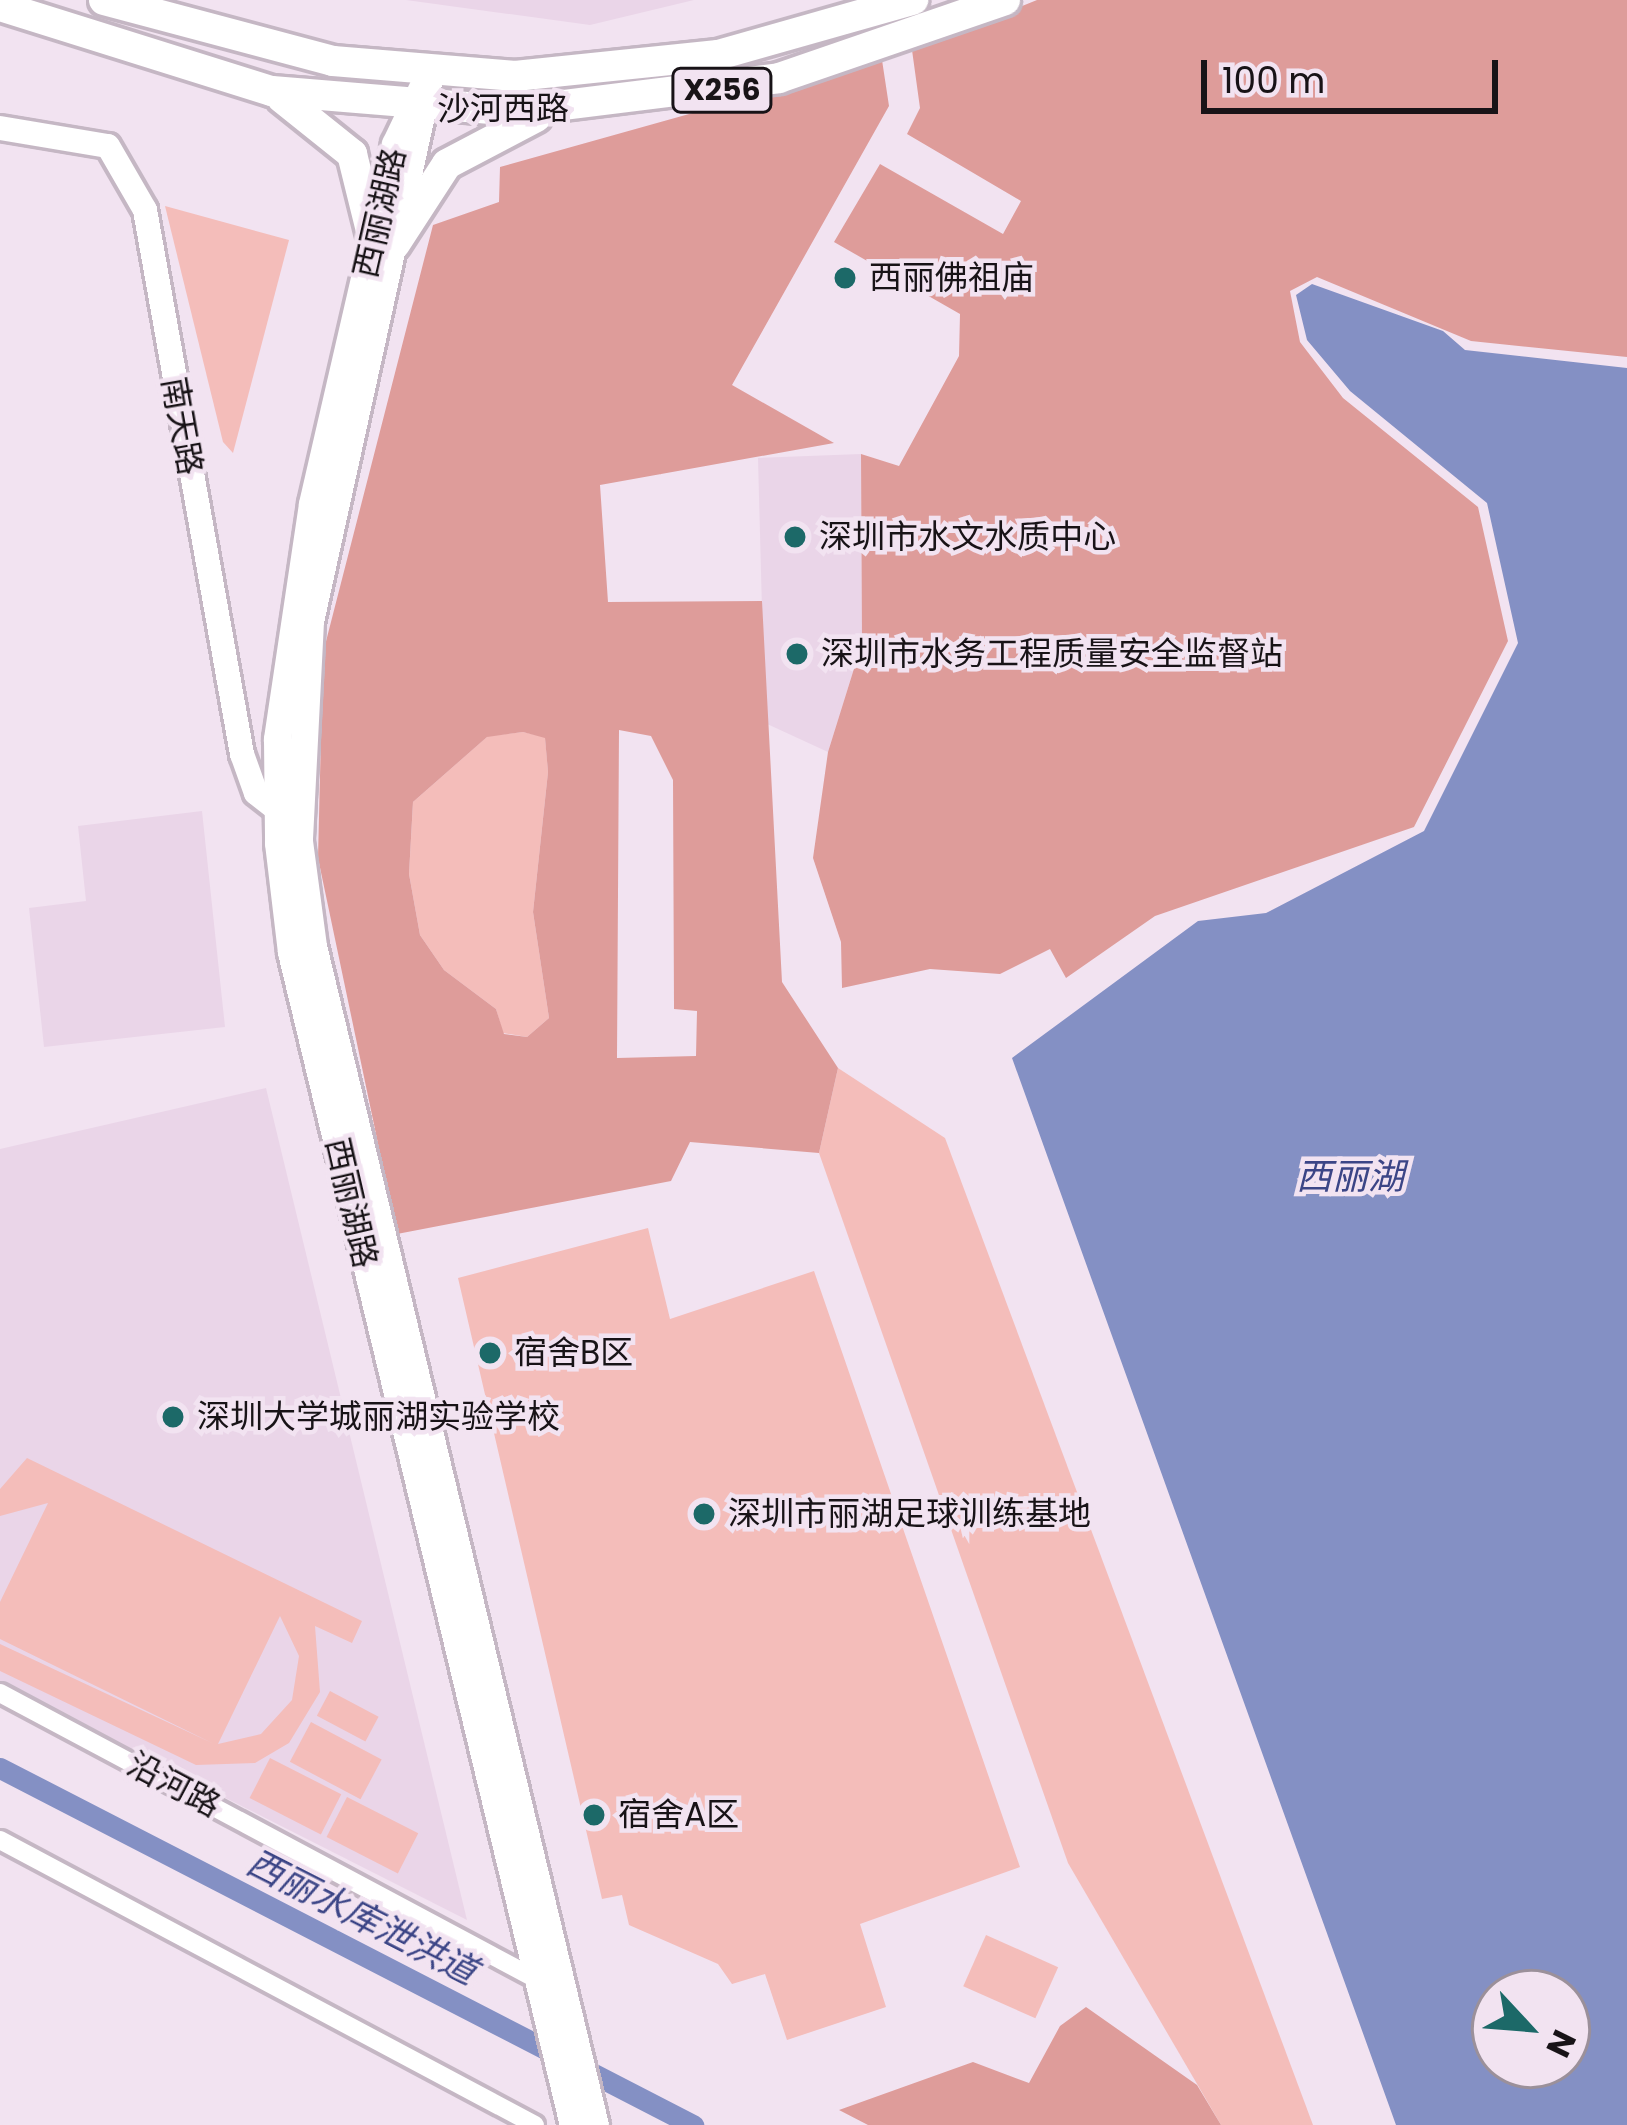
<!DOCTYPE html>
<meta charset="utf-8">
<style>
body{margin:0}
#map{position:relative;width:1627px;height:2125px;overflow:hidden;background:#f2e3f1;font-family:Poppins,"Noto Sans SC",sans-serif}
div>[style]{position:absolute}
.built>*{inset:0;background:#ead5e8}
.green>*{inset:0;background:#f4bdba;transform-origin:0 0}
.forest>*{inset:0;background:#de9c9a}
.water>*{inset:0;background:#8490c4}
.canal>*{height:21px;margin:-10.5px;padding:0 10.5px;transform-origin:10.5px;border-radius:10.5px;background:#8490c4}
.roads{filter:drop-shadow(3px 0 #c5b7c4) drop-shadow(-3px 0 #c5b7c4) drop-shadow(0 3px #c5b7c4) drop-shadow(0 -3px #c5b7c4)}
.minor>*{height:18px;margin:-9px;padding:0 9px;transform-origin:9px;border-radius:9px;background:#fff}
.tertiary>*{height:24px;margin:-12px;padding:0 12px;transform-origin:12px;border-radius:12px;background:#fff}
.secondary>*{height:27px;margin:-13.5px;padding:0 13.5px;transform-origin:13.5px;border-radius:13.5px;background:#fff}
.primary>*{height:30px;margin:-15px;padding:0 15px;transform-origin:15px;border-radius:15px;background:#fff}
.dots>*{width:33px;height:33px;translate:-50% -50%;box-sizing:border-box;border:6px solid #f2e3f1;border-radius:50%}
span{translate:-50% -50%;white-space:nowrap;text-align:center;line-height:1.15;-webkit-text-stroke:9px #f2e3f1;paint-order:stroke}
.shield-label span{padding:3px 9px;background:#f2e3f1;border:3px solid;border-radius:9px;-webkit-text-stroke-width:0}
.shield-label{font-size:30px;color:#181317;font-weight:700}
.street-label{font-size:33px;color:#181317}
.poi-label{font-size:33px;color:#181317}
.left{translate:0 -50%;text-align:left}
.water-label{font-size:36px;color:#3b4586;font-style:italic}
.north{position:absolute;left:1471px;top:1969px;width:120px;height:120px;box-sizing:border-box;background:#f2e3f1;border:3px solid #9b909a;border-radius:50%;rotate:116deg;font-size:33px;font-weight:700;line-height:48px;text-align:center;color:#181317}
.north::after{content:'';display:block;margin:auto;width:42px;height:54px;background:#1c6968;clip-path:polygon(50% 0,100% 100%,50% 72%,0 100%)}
.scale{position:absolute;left:1201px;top:60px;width:297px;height:54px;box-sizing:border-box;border:6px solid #181317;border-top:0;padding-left:15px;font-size:36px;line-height:42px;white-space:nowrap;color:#181317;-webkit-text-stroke:9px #f2e3f1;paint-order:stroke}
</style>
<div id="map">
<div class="built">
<div style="clip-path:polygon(406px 0,694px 0,590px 25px)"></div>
<div style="clip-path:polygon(861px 454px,862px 643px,828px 752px,765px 723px,758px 458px)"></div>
<div style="clip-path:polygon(202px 811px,225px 1027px,44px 1047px,29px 908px,86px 901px,78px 826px)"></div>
<div style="clip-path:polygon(266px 1088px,467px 1920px,0 1684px,0 1149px)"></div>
</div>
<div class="green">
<div style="clip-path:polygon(165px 206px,289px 240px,233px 453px,223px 442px)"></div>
<div style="clip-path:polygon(523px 732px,545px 737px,548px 772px,533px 912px,549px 1018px,527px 1037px,503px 1033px,496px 1009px,444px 970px,420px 935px,409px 874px,413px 802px,488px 736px)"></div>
<div style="clip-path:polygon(838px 1068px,945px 1138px,1313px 2125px,1221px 2125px,1068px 1863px,819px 1153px)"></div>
<div style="clip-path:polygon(648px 1228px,670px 1319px,814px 1271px,1020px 1867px,860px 1924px,886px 2007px,787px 2040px,765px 1974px,732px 1984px,718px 1964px,629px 1925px,622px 1895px,602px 1899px,458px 1278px)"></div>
<div style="clip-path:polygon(evenodd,27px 1458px,362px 1621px,352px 1643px,315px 1626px,320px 1692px,289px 1743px,255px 1763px,196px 1765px,0 1671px,0 1644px,212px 1743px,0 1639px,0 1602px,48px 1503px,0 1516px,0 1489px,27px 1458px,280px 1616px,299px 1656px,292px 1700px,261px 1734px,218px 1744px,280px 1616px)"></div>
<div style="left:330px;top:1691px;width:55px;height:28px;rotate:28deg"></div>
<div style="left:311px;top:1722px;width:80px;height:45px;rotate:28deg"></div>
<div style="left:270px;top:1758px;width:80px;height:45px;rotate:27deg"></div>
<div style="left:347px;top:1797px;width:80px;height:45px;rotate:27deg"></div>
<div style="left:986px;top:1935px;width:79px;height:56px;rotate:24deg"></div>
</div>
<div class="forest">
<div style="clip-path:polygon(1037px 0,1627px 0,1627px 357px,1471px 341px,1317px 277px,1290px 291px,1300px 342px,1343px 398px,1478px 507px,1508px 641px,1414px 827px,1155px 916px,1066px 978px,1050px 949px,1000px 974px,930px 969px,842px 988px,841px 942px,813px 858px,828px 752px,862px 643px,861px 454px,899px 466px,959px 356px,960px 314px,834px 242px,880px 164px,1003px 234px,1021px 201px,907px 134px,920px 108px,912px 50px)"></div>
<div style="clip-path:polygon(evenodd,882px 60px,889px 106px,732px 385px,834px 443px,600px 485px,608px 602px,762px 601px,782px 982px,838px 1068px,819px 1153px,690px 1142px,671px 1181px,397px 1234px,318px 858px,323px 653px,433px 225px,499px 202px,500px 167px,882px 60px,619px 730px,651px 736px,673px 780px,674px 1009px,697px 1011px,696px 1056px,617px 1058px,619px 730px,882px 60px,523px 732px,545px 738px,548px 772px,533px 912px,549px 1018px,527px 1037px,504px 1034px,496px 1009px,444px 970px,420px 935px,409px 874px,413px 802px,487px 737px,523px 732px)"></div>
<div style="clip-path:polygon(1086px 2007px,1197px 2085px,1221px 2125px,868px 2125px,839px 2110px,973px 2062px,1029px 2083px,1060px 2026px)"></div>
</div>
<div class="water">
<div style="clip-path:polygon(evenodd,1312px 284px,1443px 331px,1465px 350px,1627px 368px,1627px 2125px,1396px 2125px,1012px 1058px,1198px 921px,1266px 913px,1424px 831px,1518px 643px,1487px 503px,1350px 391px,1307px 340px,1296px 295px,1312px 284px,1495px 1993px,1567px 1993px,1567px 2065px,1495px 2065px,1495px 1993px)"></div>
</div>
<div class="canal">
<div style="left:0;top:1768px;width:780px;rotate:27.26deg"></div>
</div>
<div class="roads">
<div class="minor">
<div style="left:0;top:1693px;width:610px;rotate:28.08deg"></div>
<div style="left:0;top:1840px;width:606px;rotate:28.04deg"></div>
</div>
<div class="tertiary">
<div style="left:0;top:128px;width:109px;rotate:9.5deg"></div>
<div style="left:108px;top:146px;width:74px;rotate:60deg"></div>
<div style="left:145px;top:210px;width:553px;rotate:79.89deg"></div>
<div style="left:242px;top:754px;width:41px;rotate:70.3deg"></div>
<div style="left:256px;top:793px;width:28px;rotate:38deg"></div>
</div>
<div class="secondary">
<div style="left:429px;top:73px;width:79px;rotate:115.6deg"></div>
<div style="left:395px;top:144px;width:369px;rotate:103deg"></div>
<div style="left:312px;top:504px;width:238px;rotate:98.5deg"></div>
<div style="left:277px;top:739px;width:104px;rotate:89.4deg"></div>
<div style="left:278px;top:843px;width:110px;rotate:83.2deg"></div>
<div style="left:291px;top:952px;width:1206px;rotate:76.48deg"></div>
<div style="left:428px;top:83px;width:551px;rotate:102.37deg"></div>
<div style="left:310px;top:621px;width:220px;rotate:92.9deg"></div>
<div style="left:299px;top:841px;width:106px;rotate:82.4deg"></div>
<div style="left:313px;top:946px;width:1212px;rotate:76.55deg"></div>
</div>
<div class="primary">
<div style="left:104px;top:0;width:237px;rotate:14.9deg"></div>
<div style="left:333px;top:61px;width:183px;rotate:4.7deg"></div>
<div style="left:515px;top:76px;width:204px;rotate:-5.9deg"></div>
<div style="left:718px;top:55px;width:203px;rotate:-15.8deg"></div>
<div style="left:0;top:6px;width:285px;rotate:17.4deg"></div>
<div style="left:272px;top:91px;width:244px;rotate:4.7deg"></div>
<div style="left:515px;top:111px;width:266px;rotate:-7.1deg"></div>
<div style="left:779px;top:78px;width:239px;rotate:-19deg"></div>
<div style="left:282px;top:98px;width:90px;rotate:38.7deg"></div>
<div style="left:352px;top:154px;width:88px;rotate:76.1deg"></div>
<div style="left:395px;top:244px;width:95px;rotate:-57deg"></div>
<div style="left:447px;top:164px;width:101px;rotate:-27.8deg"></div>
</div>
</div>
<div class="dots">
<div style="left:845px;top:278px;background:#1c6968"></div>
<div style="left:795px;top:537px;background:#1c6968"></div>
<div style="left:797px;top:654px;background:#1c6968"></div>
<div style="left:490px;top:1353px;background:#1c6968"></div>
<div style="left:173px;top:1417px;background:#1c6968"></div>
<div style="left:704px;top:1514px;background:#1c6968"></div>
<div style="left:594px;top:1815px;background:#1c6968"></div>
</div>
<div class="shield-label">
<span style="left:722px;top:90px">X256</span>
</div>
<div class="street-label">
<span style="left:503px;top:109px">沙河西路</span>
<span style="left:380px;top:213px;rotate:-77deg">西丽湖路</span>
<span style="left:182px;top:426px;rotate:80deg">南天路</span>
<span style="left:351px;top:1203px;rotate:77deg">西丽湖路</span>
<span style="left:174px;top:1785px;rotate:28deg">沿河路</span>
</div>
<div class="poi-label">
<span class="left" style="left:869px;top:278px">西丽佛祖庙</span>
<span class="left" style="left:819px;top:537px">深圳市水文水质中心</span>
<span class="left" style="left:821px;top:654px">深圳市水务工程质量安全监督站</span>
<span class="left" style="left:514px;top:1353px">宿舍B区</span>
<span class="left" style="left:197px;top:1417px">深圳大学城丽湖实验学校</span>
<span class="left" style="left:728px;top:1514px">深圳市丽湖足球训练基地</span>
<span class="left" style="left:618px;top:1815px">宿舍A区</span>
</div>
<div class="water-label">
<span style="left:1350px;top:1177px">西丽湖</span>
<span style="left:362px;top:1917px;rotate:27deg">西丽水库泄洪道</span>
</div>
<div class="north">N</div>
<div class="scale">100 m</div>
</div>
